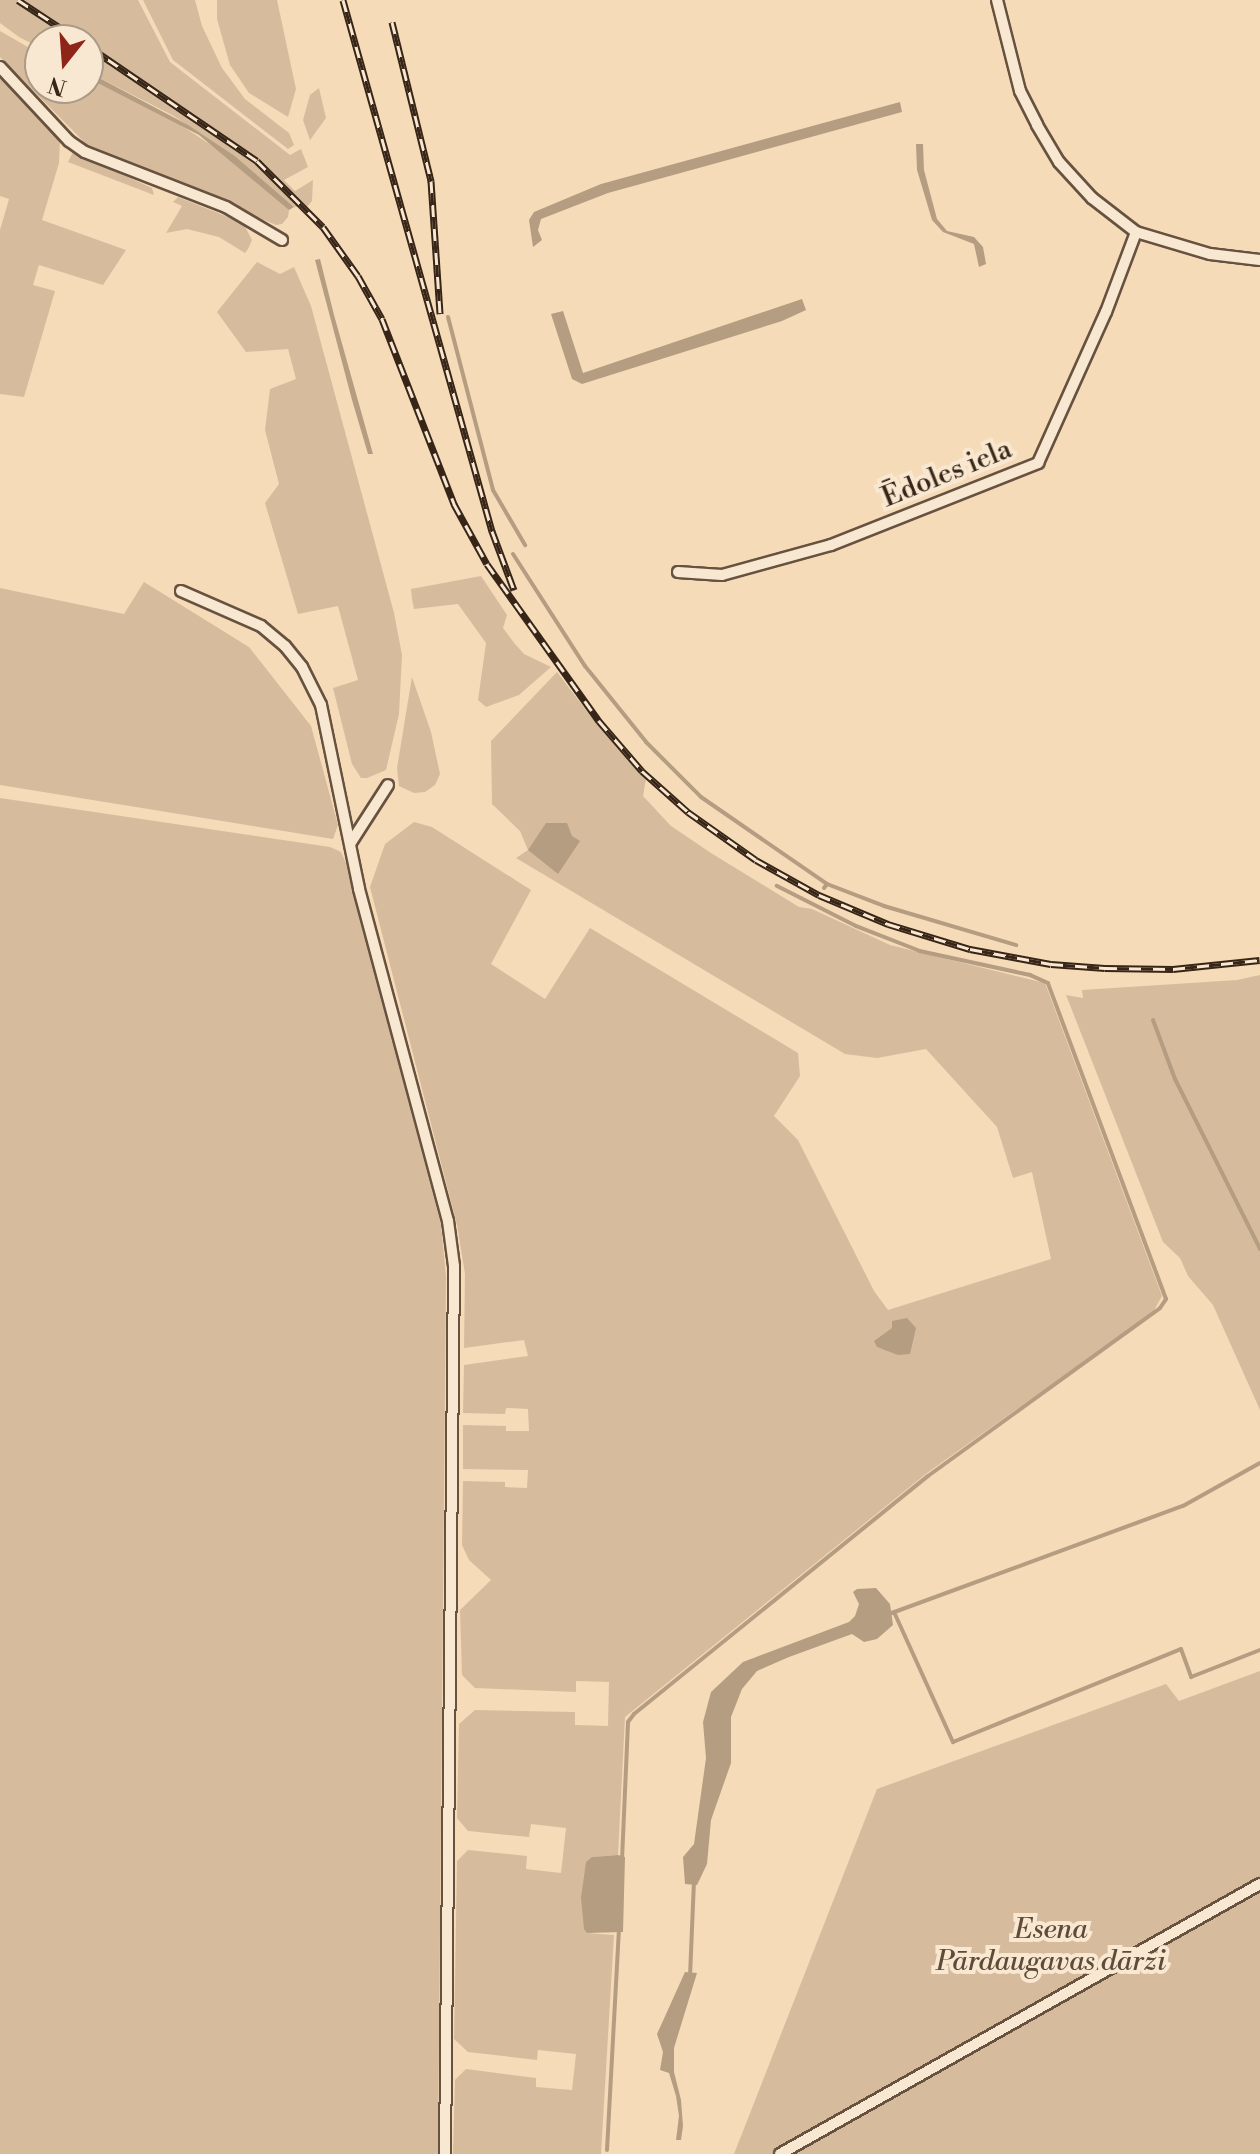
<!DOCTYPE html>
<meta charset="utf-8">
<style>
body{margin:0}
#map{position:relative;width:1260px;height:2154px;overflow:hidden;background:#f6dbb8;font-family:"Libre Bodoni",serif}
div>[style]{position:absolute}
.green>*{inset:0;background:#d6bc9d}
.water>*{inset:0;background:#b59d82}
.stream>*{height:4px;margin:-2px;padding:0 2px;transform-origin:2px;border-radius:2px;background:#b59d82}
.roads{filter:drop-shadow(2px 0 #675240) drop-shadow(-2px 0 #675240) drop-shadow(0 2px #675240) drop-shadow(0 -2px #675240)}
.street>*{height:10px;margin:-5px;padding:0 5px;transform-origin:5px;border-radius:5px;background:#f9e8d1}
.rail>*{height:7px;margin-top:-3.5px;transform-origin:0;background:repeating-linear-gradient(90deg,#f9e8d1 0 12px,#372518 0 24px);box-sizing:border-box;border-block:2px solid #372518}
span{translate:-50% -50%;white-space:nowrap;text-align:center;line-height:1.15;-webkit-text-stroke:8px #f9e8d1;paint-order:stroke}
.street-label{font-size:28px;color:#372518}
.park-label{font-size:28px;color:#5f4b39;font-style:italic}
.north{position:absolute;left:24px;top:24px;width:80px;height:80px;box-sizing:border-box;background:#f9e8d1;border:2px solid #ab9a87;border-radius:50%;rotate:197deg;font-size:22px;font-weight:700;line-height:32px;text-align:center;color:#372518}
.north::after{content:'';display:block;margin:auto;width:28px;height:36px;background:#8f2418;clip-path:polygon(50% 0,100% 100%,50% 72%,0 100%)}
</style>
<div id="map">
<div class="green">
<div style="clip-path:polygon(0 0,138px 0,170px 62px,290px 155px,301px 149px,308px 167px,284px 180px,295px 191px,313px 180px,312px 201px,307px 207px,294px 207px,235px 156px,172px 115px,88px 72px,88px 40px,40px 40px,40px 48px,19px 37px,0 23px)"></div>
<div style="clip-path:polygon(143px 0,195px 0,202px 26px,222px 68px,245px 99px,289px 133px,294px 145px,288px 149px,173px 60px)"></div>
<div style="clip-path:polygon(217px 0,277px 0,296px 89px,288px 117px,249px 93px,230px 65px,217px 19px)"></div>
<div style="clip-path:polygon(0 31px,40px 54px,40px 88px,88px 88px,88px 78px,165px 115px,228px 156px,282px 201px,289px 210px,288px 217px,282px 224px,276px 225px,89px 147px,0 57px)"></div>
<div style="clip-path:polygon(0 78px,60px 140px,59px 163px,42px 220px,126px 250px,103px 285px,39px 265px,33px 285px,55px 291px,24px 397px,0 394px,0 230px,9px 199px,0 196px)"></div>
<div style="clip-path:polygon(319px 88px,326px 118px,310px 140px,303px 120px,310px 95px)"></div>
<div style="clip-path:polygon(73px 152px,152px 188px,154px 195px,68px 162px)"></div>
<div style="clip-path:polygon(178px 197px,243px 223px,252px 240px,248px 249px,245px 253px,219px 237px,187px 229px,166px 233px,182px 206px,173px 202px)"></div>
<div style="clip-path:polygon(257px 262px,280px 274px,294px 267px,311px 306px,394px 613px,402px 655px,399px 714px,386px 770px,367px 778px,361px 778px,352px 764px,333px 688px,358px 680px,338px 606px,298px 614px,265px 503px,279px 484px,265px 430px,270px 389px,296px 379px,288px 349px,246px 352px,217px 312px)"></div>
<div style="clip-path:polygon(481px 576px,507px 615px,503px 628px,515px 644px,524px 654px,551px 667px,519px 695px,486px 707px,478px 700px,486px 643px,458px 604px,414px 609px,412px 599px,411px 589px)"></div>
<div style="clip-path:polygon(144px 582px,249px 647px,311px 726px,338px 825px,333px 839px,0 785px,0 588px,124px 614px)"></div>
<div style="clip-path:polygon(557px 672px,592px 718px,646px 779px,643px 796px,671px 826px,711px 853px,799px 907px,812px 909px,890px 945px,1045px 983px,1162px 1296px,1153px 1312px,927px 1473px,625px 1717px,618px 1855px,592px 1857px,587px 1933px,614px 1935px,601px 2154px,453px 2154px,455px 2080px,466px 2069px,536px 2078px,536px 2087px,572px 2090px,576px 2054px,538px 2050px,537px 2060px,468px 2052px,454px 2039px,457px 1861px,468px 1850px,527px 1856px,526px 1869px,561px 1873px,566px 1828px,531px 1824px,529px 1837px,468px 1831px,457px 1818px,459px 1724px,475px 1710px,575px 1712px,575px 1725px,608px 1726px,609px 1682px,576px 1681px,576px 1692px,475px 1688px,462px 1675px,460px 1610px,491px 1580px,469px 1560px,462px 1545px,463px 1481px,505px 1482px,505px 1487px,527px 1488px,528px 1470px,463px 1469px,463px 1425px,506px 1426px,506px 1431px,529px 1431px,528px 1409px,506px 1408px,505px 1414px,463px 1413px,464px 1365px,528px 1356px,524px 1340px,464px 1348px,465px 1274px,457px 1225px,370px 887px,385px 844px,414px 822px,432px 827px,531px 890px,491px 964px,545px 999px,590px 928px,798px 1053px,800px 1076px,774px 1116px,798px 1140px,874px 1291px,888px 1310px,1051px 1259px,1032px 1172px,1013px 1178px,997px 1127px,926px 1049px,877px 1058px,845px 1054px,516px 858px,528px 850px,520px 831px,492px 804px,491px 741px)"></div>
<div style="clip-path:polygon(412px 677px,431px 732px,440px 774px,435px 785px,425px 792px,414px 793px,399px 786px,397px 768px)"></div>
<div style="clip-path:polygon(0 798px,330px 847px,341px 852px,346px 863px,441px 1225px,446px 1276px,438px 2154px,0 2154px)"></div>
<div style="clip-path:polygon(1260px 975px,1260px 1410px,1213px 1305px,1188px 1276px,1180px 1258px,1163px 1242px,1066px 995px,1083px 998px,1082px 990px,1237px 980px)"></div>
<div style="clip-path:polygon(1260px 1671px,1260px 2154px,734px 2154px,877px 1789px,1166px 1684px,1179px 1701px)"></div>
</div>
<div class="water">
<div style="clip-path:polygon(88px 72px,188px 125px,235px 156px,294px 207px,289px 210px,199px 135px,88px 78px)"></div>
<div style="clip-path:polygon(900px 102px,902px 112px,608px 193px,541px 219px,538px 230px,542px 240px,533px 247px,529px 220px,534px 212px,601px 184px)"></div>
<div style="clip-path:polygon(916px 144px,923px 144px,924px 170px,937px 219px,947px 231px,974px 237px,983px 247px,986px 264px,979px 267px,974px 244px,943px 232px,932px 220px,917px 170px)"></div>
<div style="clip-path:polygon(320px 259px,334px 315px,373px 454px,368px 454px,352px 400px,315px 260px)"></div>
<div style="clip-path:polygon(802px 299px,806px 310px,782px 321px,582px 384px,572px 379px,551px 314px,563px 311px,583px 373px)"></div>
<div style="clip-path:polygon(546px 823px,567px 823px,572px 836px,580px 841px,558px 874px,528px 850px)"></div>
<div style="clip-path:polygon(907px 1318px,916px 1328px,910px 1354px,898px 1355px,877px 1347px,874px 1341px,892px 1328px,892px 1321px)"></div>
<div style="clip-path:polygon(876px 1588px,890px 1604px,893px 1625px,877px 1639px,864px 1642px,852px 1634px,789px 1657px,757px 1671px,742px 1689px,731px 1717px,731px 1763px,711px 1820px,707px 1864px,697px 1885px,685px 1884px,683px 1857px,694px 1844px,706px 1758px,703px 1722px,711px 1692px,743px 1662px,849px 1622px,855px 1616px,859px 1604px,853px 1592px,857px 1589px)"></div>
<div style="clip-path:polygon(618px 1855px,625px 1857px,623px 1932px,587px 1933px,584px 1929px,581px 1898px,586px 1862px,592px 1857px)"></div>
<div style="clip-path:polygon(685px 1972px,697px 1973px,674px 2048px,674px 2072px,681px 2100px,683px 2126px,681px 2140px,676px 2140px,679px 2116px,676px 2096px,669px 2073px,660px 2070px,663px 2052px,657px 2034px)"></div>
</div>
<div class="stream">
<div style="left:448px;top:317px;width:179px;rotate:75.4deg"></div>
<div style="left:493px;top:490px;width:64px;rotate:59.8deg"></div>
<div style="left:513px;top:554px;width:133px;rotate:57.3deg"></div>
<div style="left:585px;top:666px;width:97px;rotate:51.2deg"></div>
<div style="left:646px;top:742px;width:78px;rotate:45deg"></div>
<div style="left:701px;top:797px;width:153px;rotate:34.6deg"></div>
<div style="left:824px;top:888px;width:5px;rotate:-53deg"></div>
<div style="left:827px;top:884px;width:61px;rotate:21.1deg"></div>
<div style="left:884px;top:906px;width:138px;rotate:16.5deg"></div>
<div style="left:1153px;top:1020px;width:63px;rotate:69.6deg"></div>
<div style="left:1175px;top:1079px;width:190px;rotate:63.4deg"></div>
<div style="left:894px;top:1612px;width:143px;rotate:65.6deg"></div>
<div style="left:953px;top:1742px;width:246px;rotate:-22.2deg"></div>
<div style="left:1181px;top:1649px;width:30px;rotate:70deg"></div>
<div style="left:1191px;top:1677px;width:74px;rotate:-21.4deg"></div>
<div style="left:889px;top:1614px;width:313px;rotate:-20.2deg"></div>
<div style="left:1183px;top:1506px;width:88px;rotate:-29.2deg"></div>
<div style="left:622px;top:1860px;width:138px;rotate:-87.5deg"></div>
<div style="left:628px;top:1722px;width:10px;rotate:-53deg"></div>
<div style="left:634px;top:1714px;width:378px;rotate:-39deg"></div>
<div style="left:928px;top:1476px;width:286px;rotate:-35.9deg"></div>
<div style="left:1160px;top:1308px;width:11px;rotate:-56deg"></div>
<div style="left:1166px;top:1299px;width:337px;rotate:-110.5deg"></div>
<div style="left:1048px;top:983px;width:20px;rotate:-156deg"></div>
<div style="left:1030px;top:975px;width:113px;rotate:-167.7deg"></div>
<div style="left:920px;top:951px;width:69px;rotate:-158.7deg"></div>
<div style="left:856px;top:926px;width:89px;rotate:-153.1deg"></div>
<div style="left:690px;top:1976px;width:95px;rotate:-87.6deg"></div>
<div style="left:607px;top:2150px;width:221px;rotate:-86.9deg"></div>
</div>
<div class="roads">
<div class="street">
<div style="left:997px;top:0;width:94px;rotate:75.8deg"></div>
<div style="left:1020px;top:91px;width:38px;rotate:63deg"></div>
<div style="left:1037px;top:125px;width:43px;rotate:59.3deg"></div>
<div style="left:1059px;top:162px;width:49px;rotate:47.5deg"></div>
<div style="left:1092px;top:198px;width:56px;rotate:37.7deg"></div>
<div style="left:1136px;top:232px;width:77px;rotate:16.6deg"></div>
<div style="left:1210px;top:254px;width:50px;rotate:6.8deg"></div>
<div style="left:0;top:67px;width:101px;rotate:47deg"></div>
<div style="left:69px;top:141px;width:19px;rotate:35deg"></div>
<div style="left:85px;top:152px;width:151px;rotate:21.3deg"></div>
<div style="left:226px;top:207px;width:65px;rotate:30.5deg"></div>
<div style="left:678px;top:572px;width:44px;rotate:3.9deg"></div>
<div style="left:722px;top:575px;width:113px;rotate:-15.4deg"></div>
<div style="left:831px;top:545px;width:223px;rotate:-21.6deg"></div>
<div style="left:1038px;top:463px;width:166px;rotate:-65.8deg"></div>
<div style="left:1106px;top:312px;width:85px;rotate:-69.4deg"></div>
<div style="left:181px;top:591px;width:87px;rotate:23.6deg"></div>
<div style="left:261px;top:626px;width:31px;rotate:40deg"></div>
<div style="left:285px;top:646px;width:27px;rotate:51deg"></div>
<div style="left:302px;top:667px;width:42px;rotate:63.4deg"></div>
<div style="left:321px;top:705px;width:188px;rotate:78.3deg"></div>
<div style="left:359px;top:889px;width:344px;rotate:75deg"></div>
<div style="left:448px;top:1221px;width:45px;rotate:82.4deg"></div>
<div style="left:454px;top:1266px;width:888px;rotate:90.58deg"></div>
<div style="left:350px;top:844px;width:70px;rotate:-57.2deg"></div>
<div style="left:780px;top:2154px;width:551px;rotate:-29.36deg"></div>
</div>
</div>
<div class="rail">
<div style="left:18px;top:0;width:73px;rotate:33.3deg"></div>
<div style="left:343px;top:0;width:552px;rotate:74.33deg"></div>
<div style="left:492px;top:531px;width:63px;rotate:69.6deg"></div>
<div style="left:392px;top:22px;width:164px;rotate:76.2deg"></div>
<div style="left:431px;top:181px;width:133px;rotate:86.1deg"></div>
<div style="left:88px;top:46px;width:204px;rotate:34.2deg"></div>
<div style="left:257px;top:161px;width:93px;rotate:45deg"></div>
<div style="left:323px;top:227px;width:60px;rotate:54.5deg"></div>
<div style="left:358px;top:276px;width:49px;rotate:60.8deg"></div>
<div style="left:382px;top:319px;width:199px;rotate:68.7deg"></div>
<div style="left:454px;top:504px;width:68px;rotate:61.2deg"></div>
<div style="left:487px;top:564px;width:193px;rotate:54.5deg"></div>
<div style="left:599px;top:721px;width:66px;rotate:49.3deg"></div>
<div style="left:642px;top:771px;width:62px;rotate:41.7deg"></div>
<div style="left:688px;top:812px;width:83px;rotate:35.2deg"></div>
<div style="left:756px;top:860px;width:72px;rotate:29.1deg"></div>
<div style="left:819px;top:895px;width:75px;rotate:22.8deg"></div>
<div style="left:888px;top:924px;width:86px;rotate:17deg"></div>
<div style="left:970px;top:949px;width:82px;rotate:10.5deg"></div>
<div style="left:1051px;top:964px;width:54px;rotate:4.2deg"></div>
<div style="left:1105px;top:968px;width:68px;rotate:0.8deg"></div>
<div style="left:1173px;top:969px;width:87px;rotate:-5.9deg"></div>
</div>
<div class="street-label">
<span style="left:947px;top:474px;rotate:-22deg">Ēdoles iela</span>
</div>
<div class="park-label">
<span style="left:1051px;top:1946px">Esena<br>Pārdaugavas dārzi</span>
</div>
<div class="north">N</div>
</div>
